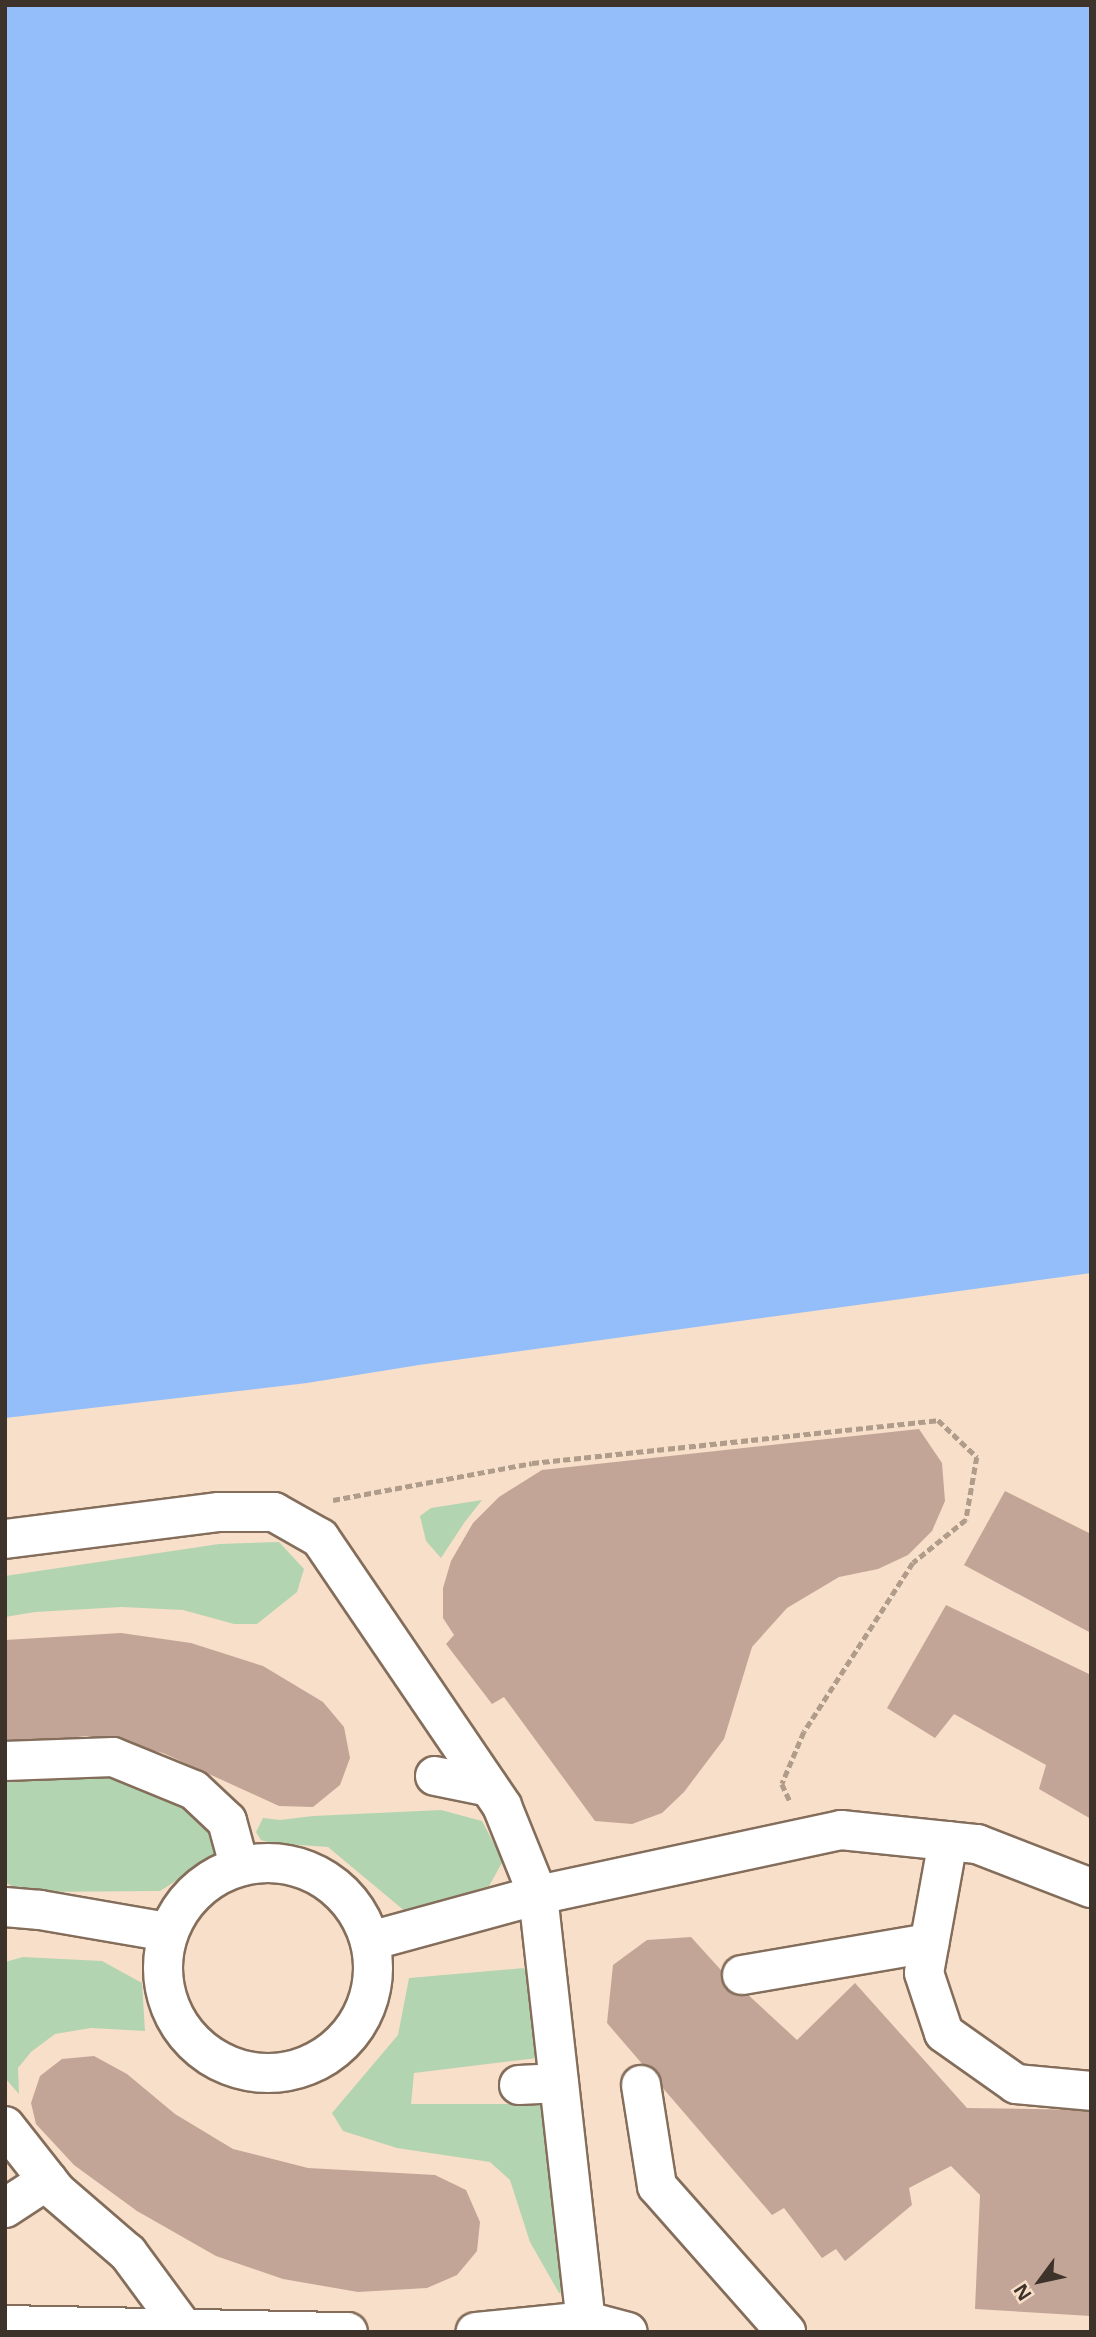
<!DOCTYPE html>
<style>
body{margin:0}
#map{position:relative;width:1096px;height:2337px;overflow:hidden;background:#f8dfc9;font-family:"Noto Sans",sans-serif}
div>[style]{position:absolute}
.green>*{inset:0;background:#b3d4b0}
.water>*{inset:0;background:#93befa}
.building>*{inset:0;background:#c3a597}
.path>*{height:4.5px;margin-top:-2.25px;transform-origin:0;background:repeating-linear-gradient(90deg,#af9c8b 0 7px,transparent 0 10.5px)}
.roads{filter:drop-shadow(2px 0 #846e5b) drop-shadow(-2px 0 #846e5b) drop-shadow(0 2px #846e5b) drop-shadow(0 -2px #846e5b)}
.street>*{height:38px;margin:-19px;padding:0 19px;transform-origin:19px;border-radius:19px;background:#fff}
.street>.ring{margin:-19px;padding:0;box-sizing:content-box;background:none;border:38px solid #fff;border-radius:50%}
span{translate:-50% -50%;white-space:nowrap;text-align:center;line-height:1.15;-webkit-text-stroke:7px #f8dfc9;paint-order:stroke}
.frame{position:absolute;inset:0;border:7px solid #3d332b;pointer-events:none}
.north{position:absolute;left:1005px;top:2246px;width:70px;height:70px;-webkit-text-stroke:5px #f8dfc9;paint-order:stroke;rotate:237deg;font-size:19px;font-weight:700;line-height:28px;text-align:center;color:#3d332b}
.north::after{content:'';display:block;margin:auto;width:24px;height:32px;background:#3d332b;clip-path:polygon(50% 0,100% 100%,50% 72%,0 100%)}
</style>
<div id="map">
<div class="green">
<div style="clip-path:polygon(482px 1500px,464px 1523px,441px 1558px,426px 1541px,420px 1516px,431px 1508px)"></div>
<div style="clip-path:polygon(279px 1542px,304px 1569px,297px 1592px,257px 1624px,234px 1624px,183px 1610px,122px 1607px,35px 1612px,5px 1617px,5px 1576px,219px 1544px)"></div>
<div style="clip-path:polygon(96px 1769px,180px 1797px,221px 1829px,216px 1855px,160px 1891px,22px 1892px,5px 1882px,5px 1775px)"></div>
<div style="clip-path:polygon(441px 1810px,482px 1821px,503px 1861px,489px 1886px,406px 1912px,328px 1847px,271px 1843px,261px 1840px,256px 1832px,263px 1818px,280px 1820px,313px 1816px)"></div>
<div style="clip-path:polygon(23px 1957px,102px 1961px,142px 1983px,145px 2031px,91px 2028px,55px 2034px,31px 2052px,18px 2068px,19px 2094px,5px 2078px,5px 1962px)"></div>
<div style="clip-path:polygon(524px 1968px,539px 1992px,546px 2057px,414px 2073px,411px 2104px,541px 2104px,556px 2142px,572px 2289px,559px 2293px,530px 2242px,510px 2180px,490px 2162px,397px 2148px,343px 2131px,332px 2113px,398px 2035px,409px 1978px)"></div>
</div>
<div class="water">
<div style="clip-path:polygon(5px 5px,1091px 5px,1091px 1273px,419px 1365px,307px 1383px,5px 1418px)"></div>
</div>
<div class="building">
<div style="clip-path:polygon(919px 1429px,942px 1463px,945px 1501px,932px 1531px,908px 1555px,878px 1569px,839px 1577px,787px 1608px,752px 1647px,724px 1739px,684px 1792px,662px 1813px,632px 1824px,595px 1821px,504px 1697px,492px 1704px,446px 1644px,454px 1635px,443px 1618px,443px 1588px,451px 1561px,473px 1523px,499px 1497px,542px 1470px)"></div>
<div style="clip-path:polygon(1005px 1491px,1091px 1534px,1091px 1633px,964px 1565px)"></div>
<div style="clip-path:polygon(946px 1605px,1091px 1675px,1091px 1819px,1039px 1789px,1046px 1765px,954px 1714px,935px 1738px,887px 1708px)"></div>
<div style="clip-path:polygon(121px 1633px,191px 1643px,263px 1666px,323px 1702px,344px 1727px,350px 1758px,340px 1785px,313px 1807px,279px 1806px,163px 1753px,88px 1736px,5px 1744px,5px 1640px)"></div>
<div style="clip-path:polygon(691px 1937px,720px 1969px,797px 2040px,855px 1983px,967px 2108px,1091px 2110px,1091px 2316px,975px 2309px,980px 2195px,951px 2166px,909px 2188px,912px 2205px,845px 2261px,836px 2249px,822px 2258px,784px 2208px,772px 2215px,607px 2023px,613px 1965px,647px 1940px)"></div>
<div style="clip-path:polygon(94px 2056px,127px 2074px,175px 2114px,233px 2149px,308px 2168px,435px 2175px,466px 2190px,480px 2222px,477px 2251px,457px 2275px,427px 2288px,358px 2292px,283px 2279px,216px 2256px,137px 2211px,74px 2165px,36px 2124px,31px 2103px,40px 2076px,62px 2059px)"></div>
</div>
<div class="path">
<div style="left:333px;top:1500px;width:202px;rotate:-10.5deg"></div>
<div style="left:532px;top:1463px;width:408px;rotate:-6deg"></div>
<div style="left:938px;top:1420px;width:54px;rotate:43.5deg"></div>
<div style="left:977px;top:1457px;width:64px;rotate:99.9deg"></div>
<div style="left:966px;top:1520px;width:68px;rotate:140.9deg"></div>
<div style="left:913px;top:1563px;width:201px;rotate:122.8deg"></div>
<div style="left:804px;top:1732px;width:56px;rotate:112.9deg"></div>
<div style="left:782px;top:1784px;width:19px;rotate:65deg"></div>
</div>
<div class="roads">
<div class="street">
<div style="left:5px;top:1539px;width:216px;rotate:-7.2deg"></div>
<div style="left:219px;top:1512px;width:55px"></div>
<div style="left:274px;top:1512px;width:53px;rotate:29.5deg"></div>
<div style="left:320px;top:1538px;width:324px;rotate:55.8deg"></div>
<div style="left:502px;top:1806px;width:96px;rotate:68deg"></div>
<div style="left:538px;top:1895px;width:429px;rotate:83.6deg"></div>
<div style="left:586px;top:2321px;width:111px;rotate:174.3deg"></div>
<div style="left:5px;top:1761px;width:108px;rotate:-2.1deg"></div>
<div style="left:113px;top:1757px;width:87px;rotate:22.2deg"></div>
<div style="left:194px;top:1790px;width:45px;rotate:43.2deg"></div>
<div style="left:227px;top:1821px;width:46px;rotate:74.7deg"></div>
<div style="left:435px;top:1776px;width:55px;rotate:11.5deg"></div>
<div style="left:948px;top:1841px;width:134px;rotate:100.3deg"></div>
<div style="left:924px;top:1973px;width:63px;rotate:71.6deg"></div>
<div style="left:944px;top:2033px;width:88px;rotate:35.3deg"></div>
<div style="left:1016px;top:2084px;width:75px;rotate:5.3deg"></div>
<div class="ring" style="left:163px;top:1863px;width:172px;height:172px"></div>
<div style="left:5px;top:1907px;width:35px;rotate:5deg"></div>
<div style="left:40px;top:1910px;width:130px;rotate:9.8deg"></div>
<div style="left:370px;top:1941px;width:174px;rotate:-15.3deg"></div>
<div style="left:538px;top:1895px;width:310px;rotate:-12.1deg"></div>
<div style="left:841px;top:1830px;width:137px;rotate:5.9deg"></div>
<div style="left:977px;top:1844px;width:122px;rotate:21.1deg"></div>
<div style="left:742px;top:1975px;width:190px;rotate:-9.7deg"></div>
<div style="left:519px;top:2085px;width:40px;rotate:-2.9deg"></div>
<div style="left:641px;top:2085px;width:102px;rotate:81deg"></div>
<div style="left:657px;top:2186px;width:195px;rotate:48.5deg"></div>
<div style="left:5px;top:2126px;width:84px;rotate:51.8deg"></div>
<div style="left:57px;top:2192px;width:94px;rotate:40.7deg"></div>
<div style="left:128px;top:2253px;width:94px;rotate:53.6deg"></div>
<div style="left:5px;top:2208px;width:51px;rotate:-33.1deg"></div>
<div style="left:586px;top:2321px;width:43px;rotate:14.7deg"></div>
<div style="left:5px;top:2325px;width:343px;rotate:1.2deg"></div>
</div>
</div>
<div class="frame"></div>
<div class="north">N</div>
</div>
